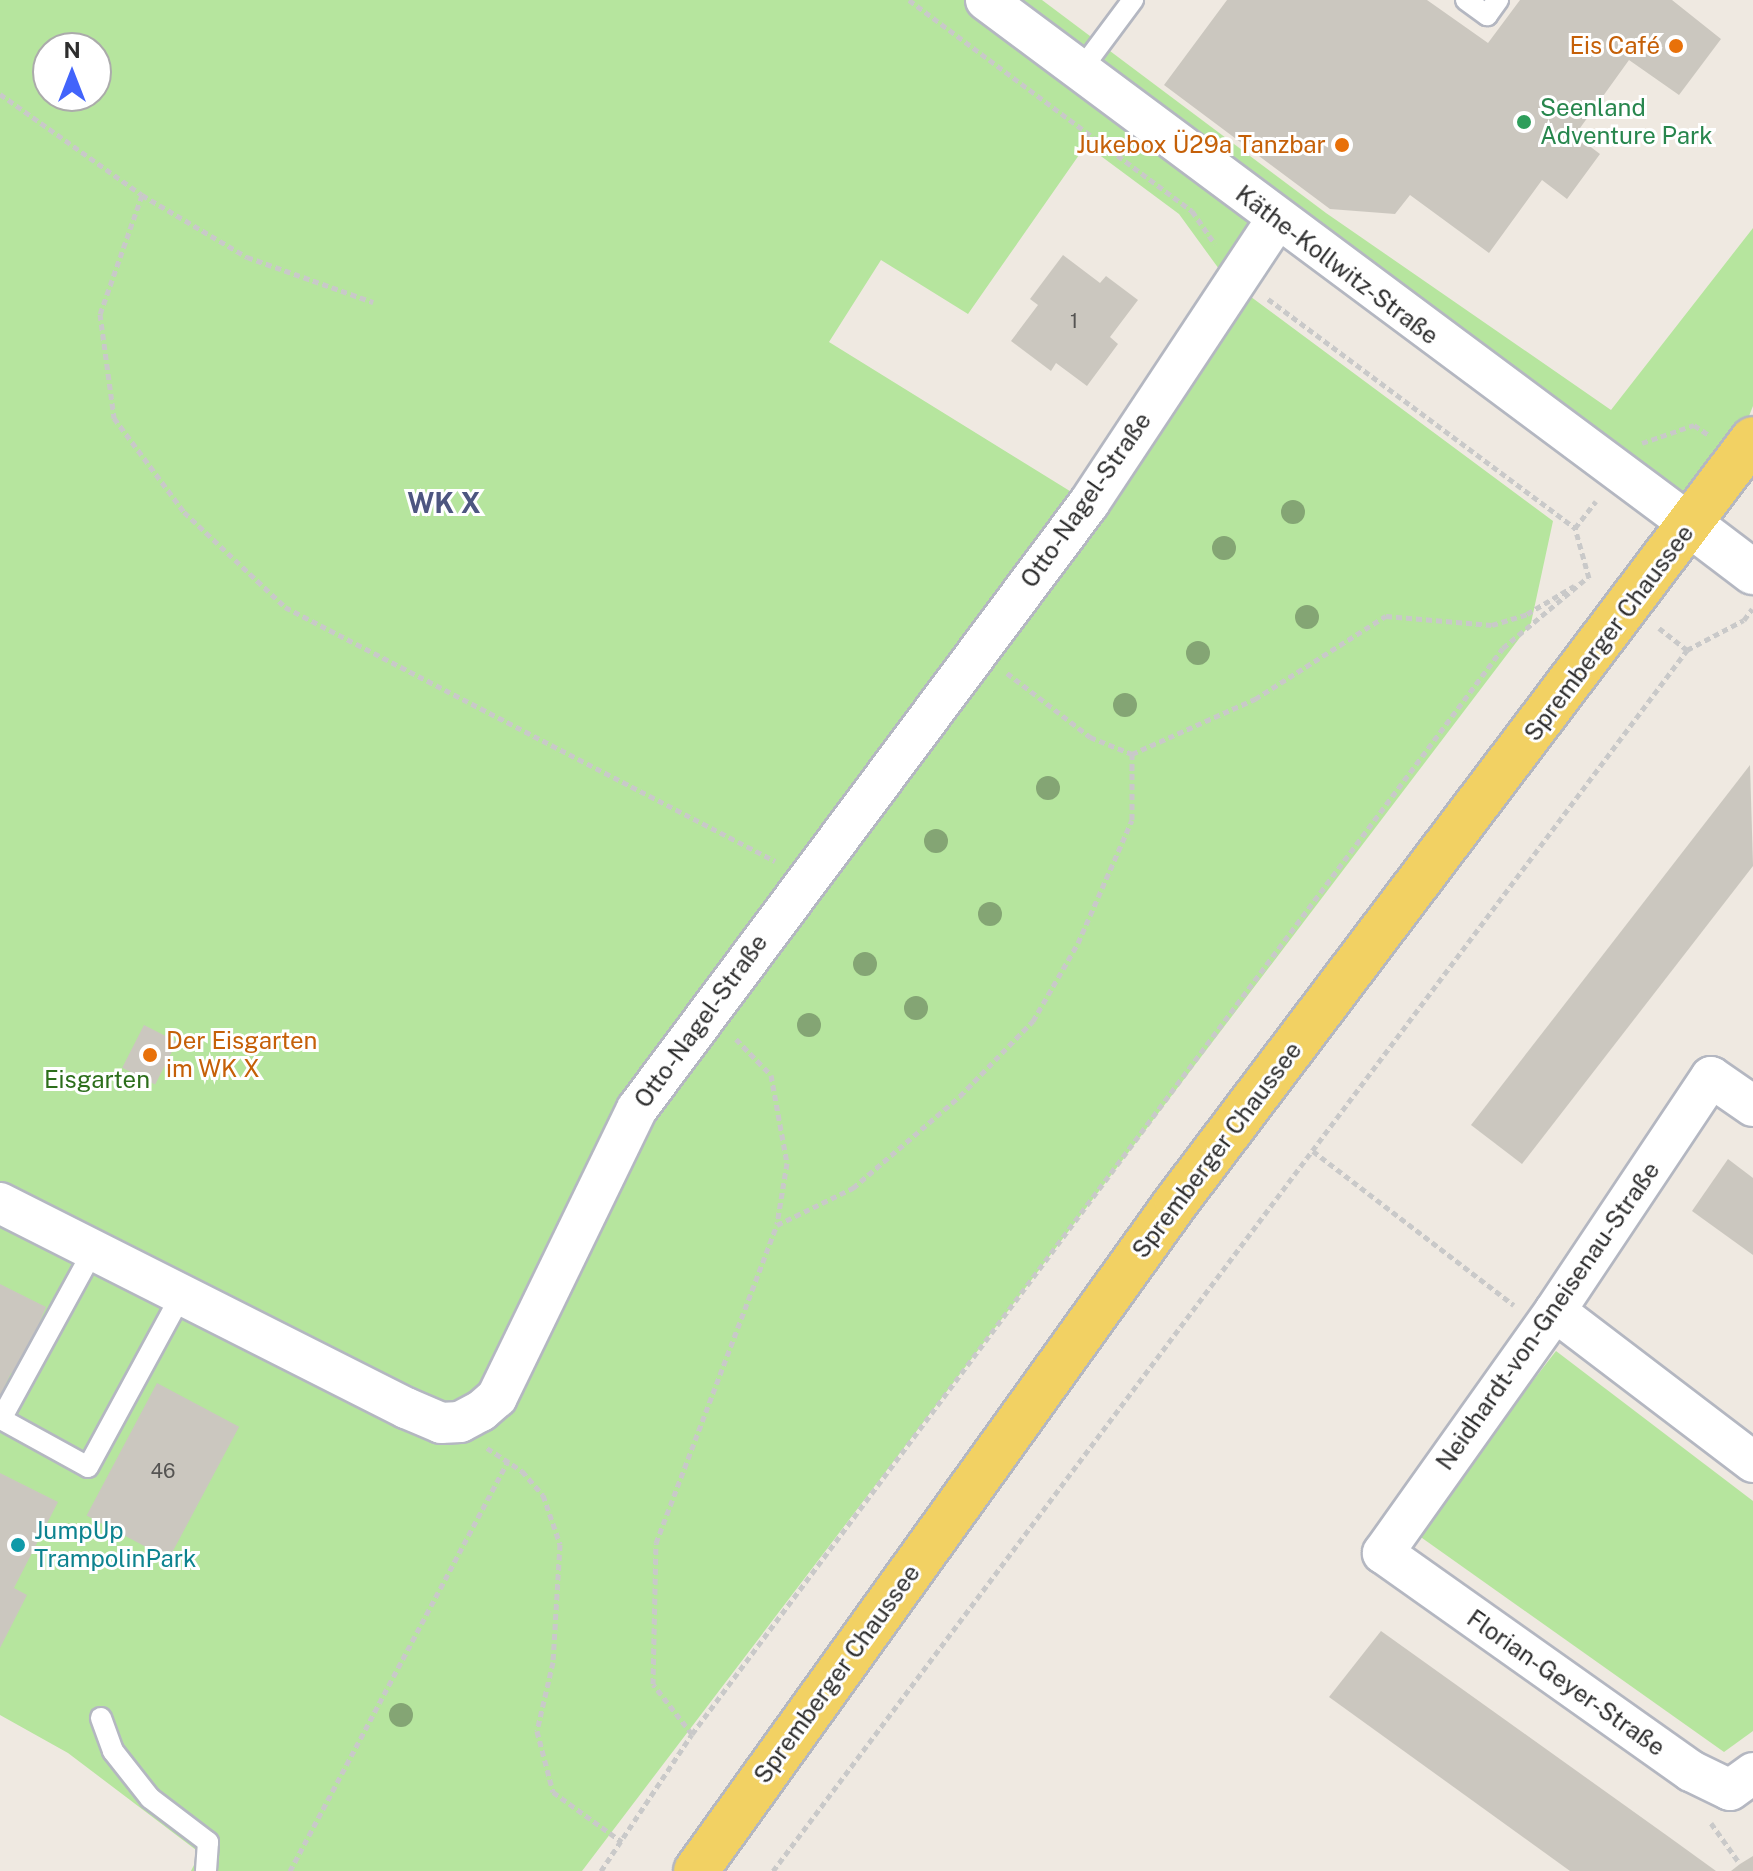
<!DOCTYPE html>
<meta charset="utf-8">
<style>
body{margin:0}
#map{position:relative;width:1753px;height:1871px;overflow:hidden;background:#efe9e1;font-family:"Public Sans",sans-serif}
div>[style]{position:absolute}
.green>*{inset:0;background:#b6e59e}
.building>*{inset:0;background:#cbc7bf;transform-origin:0 0}
.path>*{height:5px;margin-top:-2.5px;transform-origin:0;background:repeating-linear-gradient(90deg,#c9c9c9 0 6px,transparent 0 10px)}
.roads{filter:drop-shadow(2px 0 #b4b7c1) drop-shadow(-2px 0 #b4b7c1) drop-shadow(0 2px #b4b7c1) drop-shadow(0 -2px #b4b7c1)}
.lane>*{height:20px;margin:-10px;padding:0 10px;transform-origin:10px;border-radius:10px;background:#fff}
.street>*{height:40px;margin:-20px;padding:0 20px;transform-origin:20px;border-radius:20px;background:#fff}
.secondary>*{height:44px;margin:-22px;padding:0 22px;transform-origin:22px;border-radius:22px;background:#fff}
.primary>*{height:44px;margin:-22px;padding:0 22px;transform-origin:22px;border-radius:22px;background:#f2d163}
.trees>*{width:24px;height:24px;margin:-12px;border-radius:50%;background:#84a574}
.dots>*{width:22px;height:22px;translate:-50% -50%;box-sizing:border-box;border:4px solid #fff;border-radius:50%}
span{translate:-50% -50%;white-space:nowrap;text-align:center;line-height:1.15;-webkit-text-stroke:6px #fff;paint-order:stroke}
.number-label{font-size:20px;color:#555452}
.number-label span{-webkit-text-stroke-width:0}
.food-label{font-size:24px;color:#c56008}
.right{translate:-100% -50%;text-align:right}
.left{translate:0 -50%;text-align:left}
.leisure-label{font-size:24px;color:#27864d}
.street-label{font-size:24px;color:#2e2e2e}
.park-label{font-size:24px;color:#2c6e1b}
.culture-label{font-size:24px;color:#0d838f}
.quarter-label{font-size:28px;color:#4d5680;font-weight:700}
.north{position:absolute;left:32px;top:32px;width:80px;height:80px;box-sizing:border-box;background:#fff;border:2px solid #ababab;border-radius:50%;rotate:0deg;font-size:22px;font-weight:700;line-height:32px;text-align:center;color:#2e2e2e}
.north::after{content:'';display:block;margin:auto;width:28px;height:36px;background:#4264fb;clip-path:polygon(50% 0,100% 100%,50% 72%,0 100%)}
</style>
<div id="map">
<div class="green">
<div style="clip-path:polygon(evenodd,0 0,979px 0,1272px 220px,1227px 280px,1179px 214px,1086px 145px,968px 314px,881px 260px,829px 342px,1086px 501px,701px 1011px,496px 1397px,460px 1421px,0 1199px,0 0,48px 48px,96px 48px,96px 96px,48px 96px,48px 48px)"></div>
<div style="clip-path:polygon(989px 0,1042px 0,1326px 213px,1611px 410px,1753px 228px,1753px 406px,1731px 461px,1689px 518px)"></div>
<div style="clip-path:polygon(1235px 285px,1553px 521px,1531px 623px,582px 1871px,191px 1871px,200px 1853px,68px 1753px,0 1715px,0 1207px,460px 1423px,602px 1184px)"></div>
<div style="clip-path:polygon(1556px 1351px,1753px 1501px,1753px 1731px,1724px 1752px,1415px 1533px)"></div>
</div>
<div class="building">
<div style="clip-path:polygon(1227px 0,1427px 0,1488px 43px,1520px 0,1672px 0,1721px 39px,1679px 95px,1629px 60px,1575px 135px,1600px 154px,1567px 199px,1542px 180px,1489px 253px,1410px 195px,1395px 214px,1330px 209px,1164px 85px)"></div>
<div style="clip-path:polygon(1063px 255px,1100px 283px,1106px 276px,1138px 300px,1110px 337px,1118px 344px,1087px 386px,1056px 363px,1051px 371px,1011px 341px,1038px 305px,1030px 299px)"></div>
<div style="clip-path:polygon(1750px 765px,1753px 866px,1522px 1164px,1471px 1125px)"></div>
<div style="left:144px;top:1025px;width:37px;height:48px;rotate:27deg"></div>
<div style="clip-path:polygon(1728px 1159px,1753px 1178px,1753px 1255px,1692px 1211px)"></div>
<div style="clip-path:polygon(0 1284px,46px 1307px,18px 1376px,11px 1373px,0 1396px)"></div>
<div style="left:157px;top:1383px;width:93px;height:150px;rotate:28deg"></div>
<div style="clip-path:polygon(0 1473px,58px 1502px,14px 1588px,27px 1595px,0 1648px)"></div>
<div style="clip-path:polygon(1381px 1631px,1669px 1837px,1716px 1871px,1570px 1871px,1329px 1697px)"></div>
<div style="clip-path:polygon(1753px 1856px,1753px 1871px,1731px 1871px,1740px 1864px)"></div>
</div>
<div class="path">
<div style="left:909px;top:0;width:353px;rotate:36.7deg"></div>
<div style="left:1192px;top:211px;width:40px;rotate:55.1deg"></div>
<div style="left:0;top:94px;width:174px;rotate:35.4deg"></div>
<div style="left:142px;top:195px;width:122px;rotate:30.6deg"></div>
<div style="left:247px;top:257px;width:134px;rotate:19.7deg"></div>
<div style="left:142px;top:195px;width:126px;rotate:109.4deg"></div>
<div style="left:100px;top:314px;width:105px;rotate:82.3deg"></div>
<div style="left:114px;top:418px;width:117px;rotate:53.3deg"></div>
<div style="left:184px;top:512px;width:139px;rotate:43.2deg"></div>
<div style="left:285px;top:607px;width:552px;rotate:27.4deg"></div>
<div style="left:1268px;top:299px;width:383px;rotate:36.7deg"></div>
<div style="left:1642px;top:443px;width:55px;rotate:-19.1deg"></div>
<div style="left:1694px;top:425px;width:18px;rotate:34deg"></div>
<div style="left:1589px;top:578px;width:52px;rotate:-105.6deg"></div>
<div style="left:1575px;top:528px;width:34px;rotate:-52deg"></div>
<div style="left:1659px;top:628px;width:36px;rotate:38deg"></div>
<div style="left:1687px;top:650px;width:64px;rotate:-27.8deg"></div>
<div style="left:1744px;top:620px;width:14px;rotate:-54deg"></div>
<div style="left:1007px;top:673px;width:105px;rotate:37.6deg"></div>
<div style="left:1090px;top:737px;width:45px;rotate:22deg"></div>
<div style="left:1132px;top:754px;width:135px;rotate:-24.1deg"></div>
<div style="left:1255px;top:699px;width:155px;rotate:-32.4deg"></div>
<div style="left:1386px;top:616px;width:106px;rotate:4.9deg"></div>
<div style="left:1492px;top:625px;width:37px;rotate:-17deg"></div>
<div style="left:1527px;top:614px;width:55px;rotate:-30.8deg"></div>
<div style="left:736px;top:1039px;width:50px;rotate:45.8deg"></div>
<div style="left:771px;top:1075px;width:89px;rotate:79.7deg"></div>
<div style="left:787px;top:1163px;width:62px;rotate:99.3deg"></div>
<div style="left:1313px;top:1151px;width:253px;rotate:37.5deg"></div>
<div style="left:487px;top:1448px;width:42px;rotate:33.3deg"></div>
<div style="left:522px;top:1471px;width:32px;rotate:49deg"></div>
<div style="left:543px;top:1495px;width:52px;rotate:70.9deg"></div>
<div style="left:560px;top:1544px;width:118px;rotate:93.4deg"></div>
<div style="left:553px;top:1662px;width:71px;rotate:103.1deg"></div>
<div style="left:537px;top:1731px;width:63px;rotate:75.3deg"></div>
<div style="left:553px;top:1792px;width:85px;rotate:35.9deg"></div>
<div style="left:692px;top:1734px;width:63px;rotate:-128deg"></div>
<div style="left:653px;top:1684px;width:141px;rotate:-88.8deg"></div>
<div style="left:656px;top:1543px;width:340px;rotate:-69.2deg"></div>
<div style="left:777px;top:1225px;width:85px;rotate:-26deg"></div>
<div style="left:853px;top:1188px;width:141px;rotate:-40.7deg"></div>
<div style="left:960px;top:1096px;width:105px;rotate:-45.8deg"></div>
<div style="left:1033px;top:1021px;width:90px;rotate:-60deg"></div>
<div style="left:1078px;top:943px;width:134px;rotate:-66.3deg"></div>
<div style="left:1132px;top:820px;width:66px;rotate:-90deg"></div>
<div style="left:1711px;top:1823px;width:50px;rotate:54.7deg"></div>
<div style="left:290px;top:1871px;width:464px;rotate:-62deg"></div>
<div style="left:601px;top:1871px;width:164px;rotate:-56.4deg"></div>
<div style="left:692px;top:1734px;width:1355px;rotate:-53.25deg"></div>
<div style="left:1503px;top:648px;width:111px;rotate:-39.9deg"></div>
<div style="left:773px;top:1871px;width:1525px;rotate:-53.18deg"></div>
</div>
<div class="roads">
<div class="lane">
<div style="left:1466px;top:0;width:26px;rotate:36deg"></div>
<div style="left:1487px;top:15px;width:19px;rotate:-54deg"></div>
<div style="left:1080px;top:71px;width:89px;rotate:-53.3deg"></div>
<div style="left:93px;top:1251px;width:192px;rotate:118.7deg"></div>
<div style="left:1px;top:1419px;width:99px;rotate:28.9deg"></div>
<div style="left:88px;top:1467px;width:195px;rotate:-61.5deg"></div>
<div style="left:101px;top:1718px;width:35px;rotate:70deg"></div>
<div style="left:113px;top:1751px;width:60px;rotate:51.8deg"></div>
<div style="left:150px;top:1798px;width:73px;rotate:37.2deg"></div>
<div style="left:208px;top:1842px;width:29px;rotate:94deg"></div>
</div>
<div class="street">
<div style="left:986px;top:0;width:879px;rotate:36.67deg"></div>
<div style="left:1753px;top:1106px;width:51px;rotate:-145.4deg"></div>
<div style="left:1711px;top:1077px;width:281px;rotate:123.7deg"></div>
<div style="left:1555px;top:1311px;width:297px;rotate:125.4deg"></div>
<div style="left:1383px;top:1553px;width:377px;rotate:35.3deg"></div>
<div style="left:1691px;top:1771px;width:43px;rotate:26deg"></div>
<div style="left:1730px;top:1790px;width:29px;rotate:-36deg"></div>
<div style="left:0;top:1203px;width:455px;rotate:26.8deg"></div>
<div style="left:406px;top:1408px;width:38px;rotate:23deg"></div>
<div style="left:441px;top:1423px;width:19px;rotate:-3deg"></div>
<div style="left:460px;top:1422px;width:24px;rotate:-28deg"></div>
<div style="left:481px;top:1411px;width:21px;rotate:-41deg"></div>
<div style="left:497px;top:1397px;width:320px;rotate:-64.1deg"></div>
<div style="left:637px;top:1109px;width:756px;rotate:-53.28deg"></div>
<div style="left:1089px;top:503px;width:339px;rotate:-56.5deg"></div>
<div style="left:1555px;top:1311px;width:249px;rotate:37.3deg"></div>
</div>
<div class="secondary">
<div style="left:1691px;top:525px;width:78px;rotate:37.2deg"></div>
</div>
<div class="primary">
<div style="left:696px;top:1871px;width:825px;rotate:-54.33deg"></div>
<div style="left:1177px;top:1201px;width:955px;rotate:-52.91deg"></div>
</div>
</div>
<div class="trees">
<div style="left:1293px;top:512px"></div>
<div style="left:1224px;top:548px"></div>
<div style="left:1307px;top:617px"></div>
<div style="left:1198px;top:653px"></div>
<div style="left:1125px;top:705px"></div>
<div style="left:1048px;top:788px"></div>
<div style="left:936px;top:841px"></div>
<div style="left:990px;top:914px"></div>
<div style="left:865px;top:964px"></div>
<div style="left:916px;top:1008px"></div>
<div style="left:809px;top:1025px"></div>
<div style="left:401px;top:1715px"></div>
</div>
<div class="dots">
<div style="left:1676px;top:46px;background:#e8710a"></div>
<div style="left:1524px;top:122px;background:#2e9e5b"></div>
<div style="left:1342px;top:145px;background:#e8710a"></div>
<div style="left:150px;top:1055px;background:#e8710a"></div>
<div style="left:18px;top:1545px;background:#0f9aa8"></div>
</div>
<div class="number-label">
<span style="left:1074px;top:321px">1</span>
<span style="left:163px;top:1471px">46</span>
</div>
<div class="food-label">
<span class="right" style="left:1660px;top:46px">Eis Café</span>
<span class="right" style="left:1326px;top:145px">Jukebox Ü29a Tanzbar</span>
<span class="left" style="left:166px;top:1055px">Der Eisgarten<br>im WK X</span>
</div>
<div class="leisure-label">
<span class="left" style="left:1540px;top:122px">Seenland<br>Adventure Park</span>
</div>
<div class="street-label">
<span style="left:1337px;top:265px;rotate:37deg">Käthe-Kollwitz-Straße</span>
<span style="left:1086px;top:500px;rotate:-55deg">Otto-Nagel-Straße</span>
<span style="left:1609px;top:633px;rotate:-53deg">Spremberger Chaussee</span>
<span style="left:701px;top:1021px;rotate:-54deg">Otto-Nagel-Straße</span>
<span style="left:1217px;top:1150px;rotate:-53deg">Spremberger Chaussee</span>
<span style="left:1548px;top:1316px;rotate:-55deg">Neidhardt-von-Gneisenau-Straße</span>
<span style="left:837px;top:1674px;rotate:-54deg">Spremberger Chaussee</span>
<span style="left:1566px;top:1683px;rotate:35deg">Florian-Geyer-Straße</span>
</div>
<div class="park-label">
<span style="left:97px;top:1080px">Eisgarten</span>
</div>
<div class="culture-label">
<span class="left" style="left:34px;top:1545px">JumpUp<br>TrampolinPark</span>
</div>
<div class="quarter-label">
<span style="left:444px;top:503px">WK X</span>
</div>
<div class="north">N</div>
</div>
